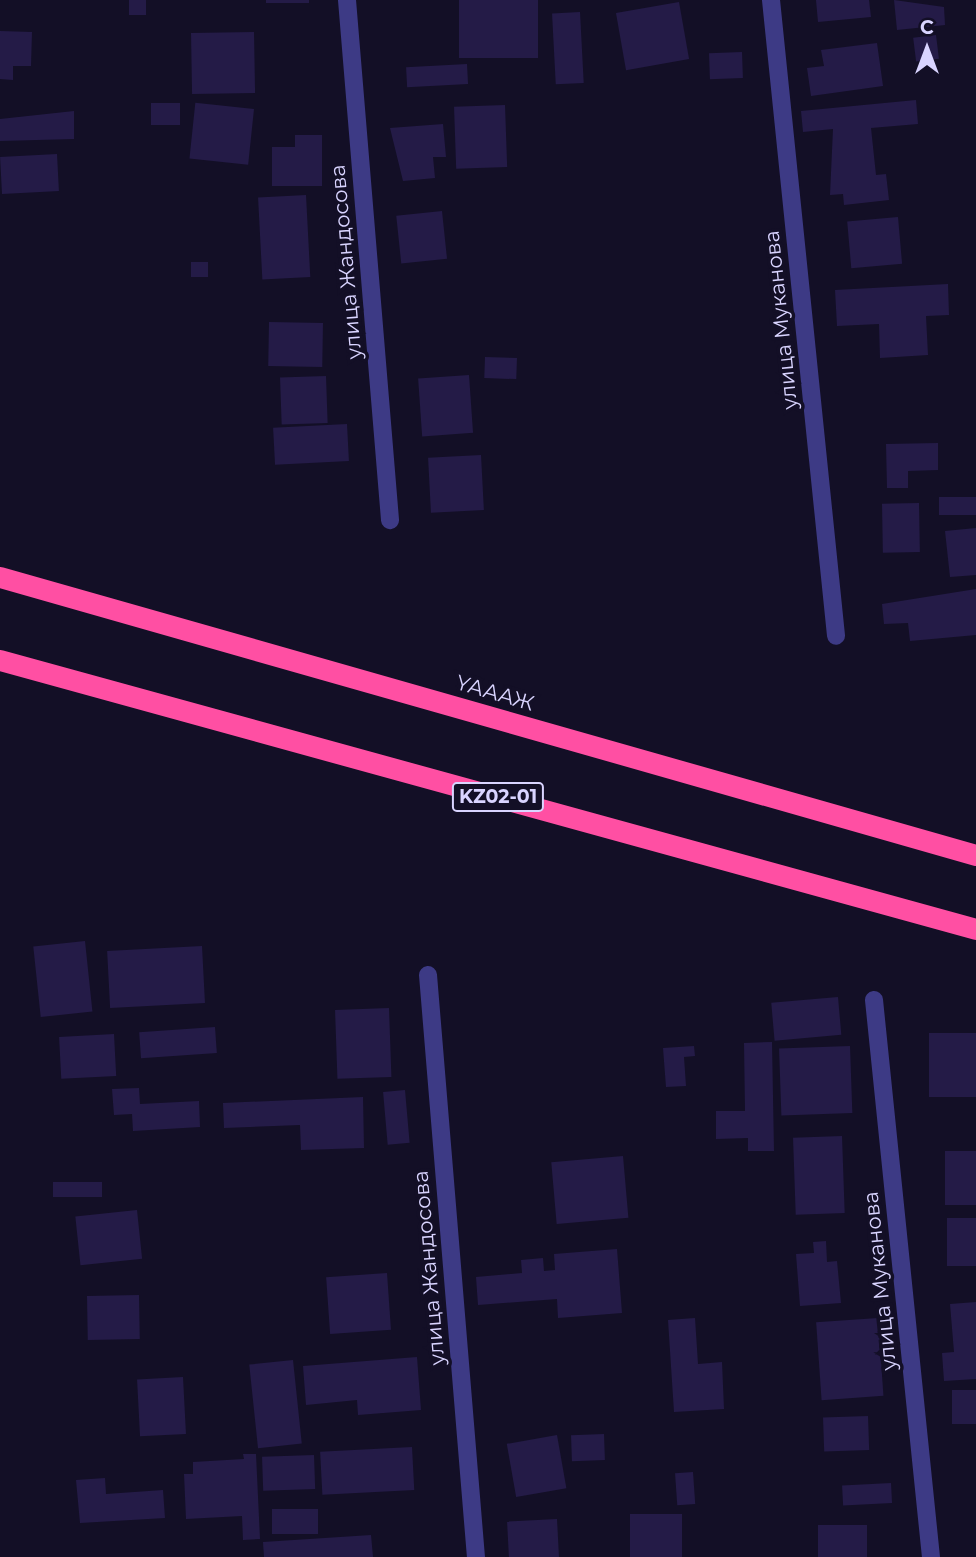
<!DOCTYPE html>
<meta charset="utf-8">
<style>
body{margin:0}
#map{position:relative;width:976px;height:1557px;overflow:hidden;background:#130f26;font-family:Montserrat,sans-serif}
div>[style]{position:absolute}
.building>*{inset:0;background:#241b47;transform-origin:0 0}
.street>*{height:18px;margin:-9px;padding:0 9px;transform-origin:9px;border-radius:9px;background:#3d3a85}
.highway>*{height:21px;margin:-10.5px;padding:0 10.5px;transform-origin:10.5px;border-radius:10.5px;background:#ff4fa3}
span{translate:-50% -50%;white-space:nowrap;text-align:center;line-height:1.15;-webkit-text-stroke:7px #130f26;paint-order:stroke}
.shield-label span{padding:2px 5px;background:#130f26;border:2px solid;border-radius:5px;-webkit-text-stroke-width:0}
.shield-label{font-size:19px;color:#d9d4ff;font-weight:700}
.street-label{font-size:21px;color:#d9d4ff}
.north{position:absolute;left:892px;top:14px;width:70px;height:70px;-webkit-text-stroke:5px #130f26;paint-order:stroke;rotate:0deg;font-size:19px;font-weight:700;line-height:28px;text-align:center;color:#d9d4ff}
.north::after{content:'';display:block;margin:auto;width:24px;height:32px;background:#d9d4ff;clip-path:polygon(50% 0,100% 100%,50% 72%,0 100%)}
</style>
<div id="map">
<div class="building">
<div style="left:129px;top:0;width:17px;height:15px"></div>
<div style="left:266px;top:0;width:43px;height:3px"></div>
<div style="left:459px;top:0;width:79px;height:58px"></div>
<div style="clip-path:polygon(816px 0,869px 0,871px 17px,818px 22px)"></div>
<div style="clip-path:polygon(894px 0,944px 7px,945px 25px,897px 30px)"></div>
<div style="left:679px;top:2px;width:58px;height:64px;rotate:80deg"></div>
<div style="left:580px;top:12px;width:71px;height:28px;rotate:87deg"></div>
<div style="clip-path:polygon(0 31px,32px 32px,31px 66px,13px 66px,13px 80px,0 79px)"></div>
<div style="left:254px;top:32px;width:61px;height:63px;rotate:89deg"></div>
<div style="left:936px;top:35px;width:24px;height:23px;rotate:83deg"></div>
<div style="clip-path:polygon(877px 43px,883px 86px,811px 96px,807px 68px,824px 66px,821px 50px)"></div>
<div style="left:742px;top:52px;width:26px;height:33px;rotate:88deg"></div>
<div style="left:467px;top:64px;width:20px;height:61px;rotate:87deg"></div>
<div style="clip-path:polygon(916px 100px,918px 124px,871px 128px,876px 175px,886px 174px,889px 200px,844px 205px,843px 194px,830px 195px,833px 129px,803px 132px,801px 111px)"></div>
<div style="left:151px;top:103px;width:29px;height:22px"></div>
<div style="left:505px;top:105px;width:62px;height:51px;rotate:88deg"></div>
<div style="left:254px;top:109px;width:56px;height:59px;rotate:96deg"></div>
<div style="clip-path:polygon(74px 111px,74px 139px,0 141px,0 119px)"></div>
<div style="clip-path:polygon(443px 124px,446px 157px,433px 157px,435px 178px,403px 181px,390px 128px)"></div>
<div style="clip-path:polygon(295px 135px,322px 135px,322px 186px,272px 186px,272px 147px,295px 147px)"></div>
<div style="left:57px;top:154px;width:37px;height:57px;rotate:87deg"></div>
<div style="left:306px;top:195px;width:82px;height:48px;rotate:87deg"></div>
<div style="left:442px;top:211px;width:48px;height:46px;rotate:84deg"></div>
<div style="left:898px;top:217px;width:47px;height:51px;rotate:85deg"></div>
<div style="left:191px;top:262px;width:17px;height:15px"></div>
<div style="clip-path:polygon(948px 284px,949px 315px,926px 316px,928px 355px,880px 358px,879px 324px,837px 326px,835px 290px)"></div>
<div style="left:269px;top:322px;width:54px;height:44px;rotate:1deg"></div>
<div style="left:485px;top:357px;width:32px;height:21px;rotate:2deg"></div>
<div style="left:469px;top:375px;width:58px;height:51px;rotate:86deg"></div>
<div style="left:326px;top:376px;width:47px;height:46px;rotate:88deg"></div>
<div style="left:347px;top:424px;width:37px;height:74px;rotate:87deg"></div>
<div style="clip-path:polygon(938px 443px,938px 470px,908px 471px,908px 488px,887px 488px,886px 444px)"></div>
<div style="left:481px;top:455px;width:55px;height:53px;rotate:87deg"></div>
<div style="left:976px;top:497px;width:18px;height:37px;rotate:90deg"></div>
<div style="left:919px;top:503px;width:49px;height:37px;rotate:89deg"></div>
<div style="clip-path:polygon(976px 528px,976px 575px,950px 577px,945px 531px)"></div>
<div style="clip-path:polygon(976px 589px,976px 635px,910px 641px,908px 623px,884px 624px,882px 604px)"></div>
<div style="left:85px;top:941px;width:71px;height:52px;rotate:84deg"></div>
<div style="left:202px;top:946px;width:57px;height:95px;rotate:87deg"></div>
<div style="left:838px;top:997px;width:38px;height:67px;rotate:85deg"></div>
<div style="left:389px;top:1008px;width:69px;height:54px;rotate:88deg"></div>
<div style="left:215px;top:1027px;width:26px;height:76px;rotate:86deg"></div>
<div style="left:976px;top:1033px;width:64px;height:47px;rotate:90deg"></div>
<div style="left:114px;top:1034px;width:42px;height:55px;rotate:87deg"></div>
<div style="clip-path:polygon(772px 1042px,774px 1151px,748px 1151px,748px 1138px,716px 1139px,716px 1111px,745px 1111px,744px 1043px)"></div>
<div style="clip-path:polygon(694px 1046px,695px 1056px,684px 1057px,686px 1086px,666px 1087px,663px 1048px)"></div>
<div style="left:850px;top:1046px;width:67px;height:71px;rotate:88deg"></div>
<div style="clip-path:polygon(139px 1088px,140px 1104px,199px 1101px,200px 1127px,133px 1131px,132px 1114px,114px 1115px,112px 1089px)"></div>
<div style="left:405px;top:1090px;width:53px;height:22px;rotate:85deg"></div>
<div style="clip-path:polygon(363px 1097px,364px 1148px,301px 1150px,300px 1125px,224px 1128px,223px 1103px)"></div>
<div style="left:842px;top:1136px;width:77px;height:49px;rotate:88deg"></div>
<div style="left:976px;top:1151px;width:54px;height:31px;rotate:90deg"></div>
<div style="left:623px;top:1156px;width:62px;height:72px;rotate:85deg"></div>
<div style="left:102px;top:1182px;width:15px;height:49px;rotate:90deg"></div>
<div style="left:137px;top:1210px;width:49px;height:62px;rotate:84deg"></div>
<div style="left:976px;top:1218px;width:48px;height:29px;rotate:90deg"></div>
<div style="clip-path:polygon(826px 1241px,827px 1262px,837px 1261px,841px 1303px,800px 1306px,796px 1254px,814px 1253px,813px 1242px)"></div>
<div style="clip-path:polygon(617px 1249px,622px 1313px,558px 1318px,557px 1299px,478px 1305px,476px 1277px,522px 1273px,521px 1260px,543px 1258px,544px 1271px,555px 1270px,554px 1254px)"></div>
<div style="left:387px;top:1273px;width:57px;height:61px;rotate:86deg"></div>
<div style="left:139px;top:1295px;width:44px;height:52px;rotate:89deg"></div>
<div style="clip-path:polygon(976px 1302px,976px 1379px,944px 1381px,942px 1353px,954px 1352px,950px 1304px)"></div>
<div style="clip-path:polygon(695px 1318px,698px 1364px,722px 1362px,724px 1409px,674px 1412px,668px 1320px)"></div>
<div style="left:878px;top:1318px;width:78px;height:62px;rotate:86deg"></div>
<div style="clip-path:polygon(417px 1357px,421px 1410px,358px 1415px,357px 1400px,306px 1405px,303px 1366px)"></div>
<div style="left:293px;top:1360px;width:84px;height:44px;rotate:84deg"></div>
<div style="left:183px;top:1377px;width:57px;height:46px;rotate:87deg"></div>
<div style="left:976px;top:1390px;width:34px;height:24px;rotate:90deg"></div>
<div style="left:868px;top:1416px;width:34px;height:45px;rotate:88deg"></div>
<div style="left:604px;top:1434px;width:26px;height:33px;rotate:88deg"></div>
<div style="left:557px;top:1435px;width:54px;height:51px;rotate:80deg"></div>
<div style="left:412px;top:1447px;width:43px;height:92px;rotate:87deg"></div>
<div style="clip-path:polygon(243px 1454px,256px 1454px,260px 1539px,243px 1540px,242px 1516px,186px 1519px,184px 1474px,193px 1474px,193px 1462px,244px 1459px)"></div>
<div style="left:314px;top:1455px;width:34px;height:52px;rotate:88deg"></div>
<div style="left:693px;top:1472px;width:32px;height:18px;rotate:86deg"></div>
<div style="clip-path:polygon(105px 1478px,106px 1494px,163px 1490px,165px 1518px,80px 1523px,76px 1480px)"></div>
<div style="left:891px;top:1483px;width:20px;height:49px;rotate:87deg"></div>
<div style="left:272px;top:1509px;width:46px;height:25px"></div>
<div style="left:682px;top:1514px;width:43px;height:52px;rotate:90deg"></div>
<div style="left:557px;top:1519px;width:38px;height:50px;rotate:87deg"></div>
<div style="left:867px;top:1525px;width:32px;height:49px;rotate:90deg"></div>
<div style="clip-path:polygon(371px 1535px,373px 1557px,264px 1557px,263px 1542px)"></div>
</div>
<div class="street">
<div style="left:347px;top:0;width:522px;rotate:85.27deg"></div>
<div style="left:771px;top:0;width:639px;rotate:84.16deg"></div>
<div style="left:428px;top:975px;width:584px;rotate:85.29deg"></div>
<div style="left:874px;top:1000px;width:560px;rotate:84.16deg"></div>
</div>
<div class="highway">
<div style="left:0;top:577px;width:1015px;rotate:15.9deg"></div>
<div style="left:0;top:660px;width:1012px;rotate:15.41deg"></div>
</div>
<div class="shield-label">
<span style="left:498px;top:797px">KZ02-01</span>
</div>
<div class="street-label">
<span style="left:346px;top:262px;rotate:-95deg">улица Жандосова</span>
<span style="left:781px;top:320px;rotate:-96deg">улица Муканова</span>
<span style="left:495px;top:693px;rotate:16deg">ҮАААЖ</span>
<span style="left:429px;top:1268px;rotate:-95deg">улица Жандосова</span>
<span style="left:880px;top:1281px;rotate:-96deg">улица Муканова</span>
</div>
<div class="north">С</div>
</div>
